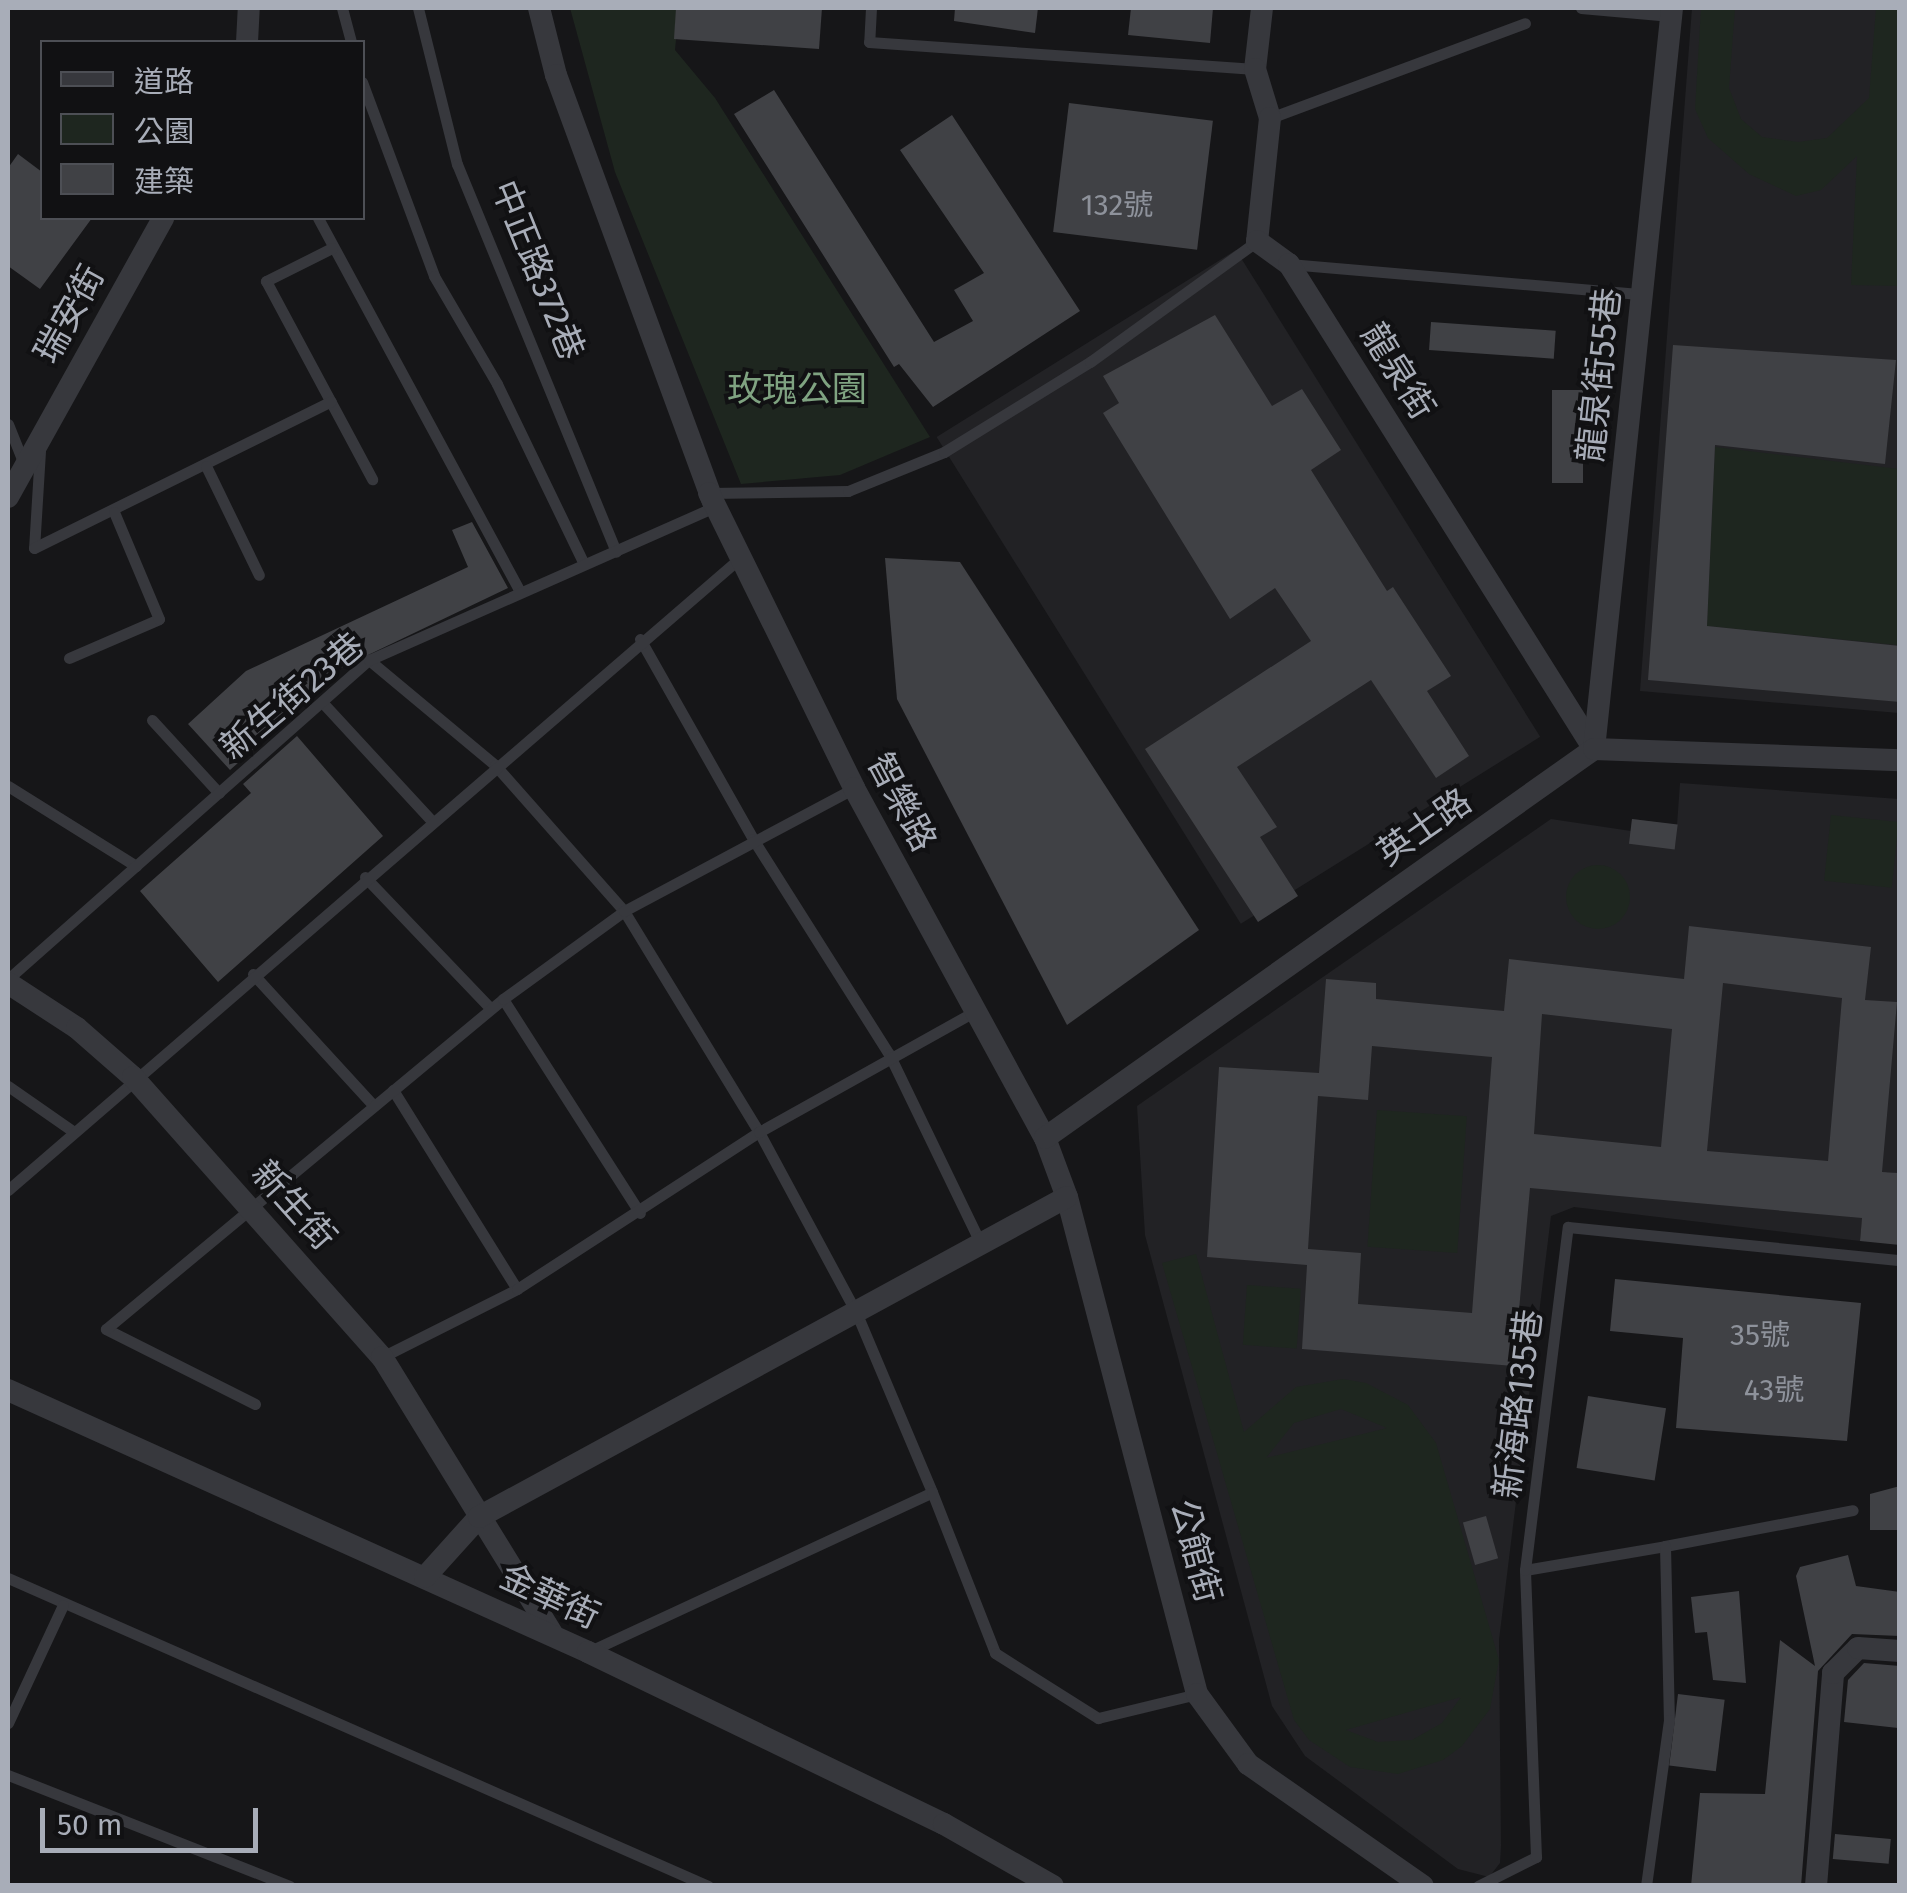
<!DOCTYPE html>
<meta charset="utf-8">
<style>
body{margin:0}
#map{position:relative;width:1907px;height:1893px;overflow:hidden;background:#161618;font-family:"Fira Sans","Noto Sans TC",sans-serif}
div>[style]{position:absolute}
.built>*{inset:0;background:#222225;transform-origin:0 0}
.green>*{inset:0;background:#1e261f;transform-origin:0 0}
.round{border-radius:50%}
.building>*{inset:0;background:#404145;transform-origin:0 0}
.service>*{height:11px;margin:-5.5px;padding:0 5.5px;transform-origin:5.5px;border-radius:5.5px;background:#37383d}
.minor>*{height:22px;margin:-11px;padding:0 11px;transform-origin:11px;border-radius:11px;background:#37383d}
span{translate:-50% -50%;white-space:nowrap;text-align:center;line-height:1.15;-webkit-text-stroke:8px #111113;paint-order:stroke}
.number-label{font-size:30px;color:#8e929b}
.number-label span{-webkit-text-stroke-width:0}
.street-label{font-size:35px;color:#a8adb8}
.park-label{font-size:35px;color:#7fa381}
.frame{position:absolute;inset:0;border:10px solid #a8adb8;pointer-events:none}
.legend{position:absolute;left:40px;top:40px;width:325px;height:180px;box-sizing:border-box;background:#111113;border:2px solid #4d4f55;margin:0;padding:12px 18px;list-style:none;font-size:30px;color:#a8adb8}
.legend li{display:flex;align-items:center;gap:20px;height:50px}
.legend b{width:50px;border:2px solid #4d4f55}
.scale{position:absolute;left:40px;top:1808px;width:218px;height:45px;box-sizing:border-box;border:5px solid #a8adb8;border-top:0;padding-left:12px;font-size:30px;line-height:35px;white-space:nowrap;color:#a8adb8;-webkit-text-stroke:8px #111113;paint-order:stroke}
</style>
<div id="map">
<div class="built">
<div style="clip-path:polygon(1692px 8px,1899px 8px,1899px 713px,1640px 691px)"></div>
<div style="left:1236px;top:250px;width:574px;height:353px;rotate:58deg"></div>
<div style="clip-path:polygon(1680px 783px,1899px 799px,1899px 1173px,1887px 1172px,1865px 1190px,1860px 1241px,1574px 1207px,1551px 1216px,1499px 1640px,1501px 1846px,1500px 1863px,1489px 1877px,1458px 1869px,1305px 1756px,1272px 1706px,1145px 1235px,1137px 1106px,1551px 819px,1631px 831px,1632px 819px,1677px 825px)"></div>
</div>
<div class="green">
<div style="clip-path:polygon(570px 8px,679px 8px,675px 50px,715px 98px,930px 437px,840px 475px,741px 484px,615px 172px)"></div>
<div style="clip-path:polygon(1701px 8px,1735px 8px,1729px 88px,1741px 119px,1762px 137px,1798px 142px,1827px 138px,1869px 98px,1876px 8px,1899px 8px,1897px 286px,1851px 285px,1857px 156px,1821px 190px,1796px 196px,1749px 174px,1708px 138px,1695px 109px)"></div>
<div style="clip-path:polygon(1715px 447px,1899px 469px,1897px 645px,1707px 626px)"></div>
<div style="left:1831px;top:815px;width:68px;height:66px;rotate:6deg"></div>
<div class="round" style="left:1566px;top:865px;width:64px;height:64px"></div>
<div style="left:1377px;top:1110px;width:90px;height:137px;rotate:4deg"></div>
<div style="clip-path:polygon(evenodd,1196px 1254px,1244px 1432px,1296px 1387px,1343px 1379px,1366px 1383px,1408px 1405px,1436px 1443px,1499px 1660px,1490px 1709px,1462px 1746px,1443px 1760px,1398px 1774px,1350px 1767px,1309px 1740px,1294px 1720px,1162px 1263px,1196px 1254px,1341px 1409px,1387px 1428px,1266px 1458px,1294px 1423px,1341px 1409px,1196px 1254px,1461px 1697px,1442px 1723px,1412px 1740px,1378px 1742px,1346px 1730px,1461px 1697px)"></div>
<div style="left:1247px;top:1285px;width:54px;height:60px;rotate:4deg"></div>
</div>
<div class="building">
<div style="clip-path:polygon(676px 8px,822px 8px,819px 49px,674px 39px)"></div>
<div style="clip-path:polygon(955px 8px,1038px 8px,1035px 33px,954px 21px)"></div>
<div style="clip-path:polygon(1131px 8px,1213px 8px,1210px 43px,1128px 35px)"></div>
<div style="clip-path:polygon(774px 90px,934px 342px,973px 321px,954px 290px,984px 273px,900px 150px,952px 115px,1080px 311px,933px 407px,899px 364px,894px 367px,734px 114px)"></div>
<div style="left:1069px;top:103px;width:145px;height:130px;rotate:7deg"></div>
<div style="clip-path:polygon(18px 154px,42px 172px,42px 218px,92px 218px,40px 289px,8px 266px,8px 168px)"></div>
<div style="clip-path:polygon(1215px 315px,1272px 406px,1302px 389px,1341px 450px,1311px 470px,1387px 591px,1393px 587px,1451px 676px,1427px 691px,1469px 756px,1436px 778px,1371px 680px,1237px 767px,1277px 827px,1260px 837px,1298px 896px,1258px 922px,1145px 749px,1311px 641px,1275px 588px,1230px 619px,1103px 413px,1119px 403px,1103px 376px)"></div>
<div style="left:1431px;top:322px;width:125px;height:28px;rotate:4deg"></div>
<div style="clip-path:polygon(1673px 345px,1896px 360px,1885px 464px,1715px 445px,1707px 626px,1900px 646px,1900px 702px,1648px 680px)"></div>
<div style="left:1552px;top:390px;width:31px;height:93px"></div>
<div style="clip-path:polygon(472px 522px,508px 588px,320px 678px,324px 687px,230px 770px,188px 724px,246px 671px,468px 567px,452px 530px)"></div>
<div style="clip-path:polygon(885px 558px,960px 562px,1199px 930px,1067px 1025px,897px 699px)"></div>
<div style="clip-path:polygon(297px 736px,383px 836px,218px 982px,140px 891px,251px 793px,243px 784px)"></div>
<div style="left:1632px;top:819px;width:46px;height:25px;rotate:7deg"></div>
<div style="clip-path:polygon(evenodd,1689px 926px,1871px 947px,1865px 1000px,1897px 1002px,1882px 1172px,1900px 1173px,1900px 1245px,1860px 1241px,1862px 1218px,1530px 1188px,1514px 1366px,1302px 1349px,1307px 1265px,1207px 1257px,1219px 1067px,1319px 1073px,1326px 979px,1376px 983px,1376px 999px,1504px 1011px,1509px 959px,1684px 979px,1689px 926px,1723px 983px,1842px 998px,1828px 1161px,1707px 1151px,1723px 983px,1689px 926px,1542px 1014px,1672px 1029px,1661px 1147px,1534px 1134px,1542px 1014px,1689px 926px,1372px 1046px,1492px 1057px,1472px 1313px,1358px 1304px,1361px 1253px,1308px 1249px,1318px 1096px,1368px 1100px,1372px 1046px)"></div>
<div style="clip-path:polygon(1615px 1279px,1861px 1303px,1847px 1441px,1676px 1428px,1683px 1338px,1610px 1331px)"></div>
<div style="left:1588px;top:1396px;width:79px;height:73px;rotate:9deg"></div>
<div style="clip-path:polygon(1900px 1486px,1900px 1530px,1870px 1530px,1870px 1494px)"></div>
<div style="left:1486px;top:1516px;width:44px;height:24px;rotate:74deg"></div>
<div style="clip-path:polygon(1848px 1555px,1856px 1586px,1900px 1592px,1900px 1636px,1852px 1634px,1818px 1671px,1801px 1886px,1691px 1886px,1700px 1793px,1765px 1794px,1780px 1640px,1815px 1666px,1796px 1576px,1800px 1567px)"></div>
<div style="clip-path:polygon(1739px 1591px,1746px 1683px,1713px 1680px,1707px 1632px,1695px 1633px,1691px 1597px)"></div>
<div style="clip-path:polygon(1864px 1663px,1900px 1666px,1898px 1728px,1844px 1722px,1848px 1680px)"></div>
<div style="left:1678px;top:1694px;width:47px;height:72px;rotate:7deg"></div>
<div style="left:1835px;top:1834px;width:56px;height:25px;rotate:5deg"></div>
</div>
<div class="service">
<div style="left:342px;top:8px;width:35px;rotate:75deg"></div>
<div style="left:418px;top:8px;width:161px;rotate:76deg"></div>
<div style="left:457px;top:164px;width:419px;rotate:67.7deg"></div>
<div style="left:871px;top:8px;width:34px;rotate:93deg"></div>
<div style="left:869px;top:42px;width:387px;rotate:4deg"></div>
<div style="left:1581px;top:8px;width:90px;rotate:5.1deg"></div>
<div style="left:362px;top:82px;width:207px;rotate:69.6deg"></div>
<div style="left:434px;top:276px;width:125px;rotate:59.7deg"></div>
<div style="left:497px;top:384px;width:195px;rotate:64.2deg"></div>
<div style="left:1270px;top:118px;width:272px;rotate:-20.4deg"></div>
<div style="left:318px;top:218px;width:423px;rotate:61.6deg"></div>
<div style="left:332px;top:248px;width:74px;rotate:153.4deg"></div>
<div style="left:266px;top:281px;width:225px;rotate:61.8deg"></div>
<div style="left:1289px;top:264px;width:354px;rotate:4.9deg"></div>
<div style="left:8px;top:424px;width:43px;rotate:68.2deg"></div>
<div style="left:40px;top:451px;width:97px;rotate:93.5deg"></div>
<div style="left:34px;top:548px;width:331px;rotate:-26.3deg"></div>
<div style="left:206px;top:466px;width:121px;rotate:64.1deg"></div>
<div style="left:709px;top:493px;width:139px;rotate:-0.8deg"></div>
<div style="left:848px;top:491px;width:104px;rotate:-22.1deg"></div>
<div style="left:944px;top:452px;width:172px;rotate:-31.7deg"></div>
<div style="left:1090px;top:362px;width:206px;rotate:-35.9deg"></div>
<div style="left:640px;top:639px;width:230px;rotate:60.5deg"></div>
<div style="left:753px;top:839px;width:254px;rotate:57.7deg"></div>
<div style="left:889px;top:1054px;width:211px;rotate:64.2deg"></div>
<div style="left:69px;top:658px;width:98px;rotate:-23.4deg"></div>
<div style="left:159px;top:619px;width:116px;rotate:-112.8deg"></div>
<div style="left:369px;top:660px;width:164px;rotate:39.8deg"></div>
<div style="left:495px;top:765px;width:195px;rotate:48.5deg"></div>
<div style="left:624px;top:911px;width:259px;rotate:58.6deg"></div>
<div style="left:759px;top:1132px;width:204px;rotate:61.7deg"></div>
<div style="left:856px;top:1312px;width:195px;rotate:67.1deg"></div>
<div style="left:322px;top:702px;width:161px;rotate:47.3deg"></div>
<div style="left:152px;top:720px;width:99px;rotate:47.5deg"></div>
<div style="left:8px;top:786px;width:151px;rotate:32deg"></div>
<div style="left:365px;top:877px;width:182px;rotate:46.3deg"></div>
<div style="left:253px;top:974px;width:179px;rotate:47.5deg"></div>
<div style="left:8px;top:979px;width:482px;rotate:-41.5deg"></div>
<div style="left:369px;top:660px;width:378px;rotate:-23.9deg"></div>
<div style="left:503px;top:999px;width:254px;rotate:57.4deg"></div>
<div style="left:8px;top:1086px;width:77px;rotate:34.9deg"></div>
<div style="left:393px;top:1090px;width:234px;rotate:58.1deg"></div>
<div style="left:8px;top:1190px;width:968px;rotate:-40.81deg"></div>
<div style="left:382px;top:1357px;width:151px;rotate:-26.7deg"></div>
<div style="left:517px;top:1289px;width:288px;rotate:-33deg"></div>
<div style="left:759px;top:1132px;width:250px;rotate:-29.2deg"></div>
<div style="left:255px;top:1404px;width:167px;rotate:-153.3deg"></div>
<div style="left:106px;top:1329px;width:516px;rotate:-39.73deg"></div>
<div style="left:503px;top:999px;width:150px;rotate:-36deg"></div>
<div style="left:624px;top:911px;width:261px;rotate:-28.1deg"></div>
<div style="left:1665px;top:1546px;width:191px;rotate:-10.8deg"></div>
<div style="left:1525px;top:1570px;width:142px;rotate:-9.7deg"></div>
<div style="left:1665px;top:1546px;width:174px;rotate:88.7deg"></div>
<div style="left:1669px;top:1720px;width:168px;rotate:97.9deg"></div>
<div style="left:8px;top:1578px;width:765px;rotate:23.75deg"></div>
<div style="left:588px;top:1652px;width:379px;rotate:-24.9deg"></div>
<div style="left:932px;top:1492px;width:173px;rotate:68.6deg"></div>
<div style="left:995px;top:1653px;width:122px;rotate:32.3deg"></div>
<div style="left:1098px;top:1718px;width:102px;rotate:-13.6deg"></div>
<div style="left:8px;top:1723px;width:130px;rotate:-65deg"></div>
<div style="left:8px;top:1775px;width:303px;rotate:21.5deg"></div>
<div style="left:1478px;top:1886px;width:65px;rotate:-26.6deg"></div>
<div style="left:1536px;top:1857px;width:287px;rotate:-92.2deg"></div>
<div style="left:1525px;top:1570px;width:346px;rotate:-82.9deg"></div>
<div style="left:1568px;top:1227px;width:334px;rotate:5.7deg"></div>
</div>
<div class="minor">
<div style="left:539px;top:8px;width:69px;rotate:75.8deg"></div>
<div style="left:556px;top:75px;width:457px;rotate:69.8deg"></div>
<div style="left:1262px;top:8px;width:61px;rotate:96.5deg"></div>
<div style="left:1255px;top:69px;width:51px;rotate:73deg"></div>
<div style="left:1270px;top:118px;width:124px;rotate:96deg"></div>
<div style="left:1257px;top:241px;width:39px;rotate:36deg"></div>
<div style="left:1289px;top:264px;width:573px;rotate:57.84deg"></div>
<div style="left:247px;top:42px;width:34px;rotate:-87deg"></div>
<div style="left:709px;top:493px;width:329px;rotate:63.8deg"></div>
<div style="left:854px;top:788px;width:399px;rotate:61.4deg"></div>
<div style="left:1045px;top:1138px;width:63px;rotate:69.6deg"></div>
<div style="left:1067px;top:1197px;width:514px;rotate:75.34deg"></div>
<div style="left:1197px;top:1694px;width:87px;rotate:53.9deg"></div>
<div style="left:1248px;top:1764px;width:213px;rotate:34.9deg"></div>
<div style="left:8px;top:497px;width:319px;rotate:-60.9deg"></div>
<div style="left:1594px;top:749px;width:745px;rotate:-83.99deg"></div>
<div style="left:8px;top:983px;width:82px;rotate:33.1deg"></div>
<div style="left:77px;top:1028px;width:74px;rotate:41.2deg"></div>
<div style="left:133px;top:1077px;width:375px;rotate:48.4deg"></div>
<div style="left:382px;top:1357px;width:324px;rotate:58.4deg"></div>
<div style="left:1045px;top:1138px;width:673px;rotate:-35.32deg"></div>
<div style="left:1594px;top:749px;width:306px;rotate:2.1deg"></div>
<div style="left:8px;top:1390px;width:636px;rotate:24.31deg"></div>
<div style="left:588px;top:1652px;width:395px;rotate:25.8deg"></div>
<div style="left:944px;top:1824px;width:125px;rotate:29.6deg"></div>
<div style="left:425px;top:1577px;width:81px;rotate:-48deg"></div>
<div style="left:479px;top:1517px;width:669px;rotate:-28.56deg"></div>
<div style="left:1816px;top:1886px;width:214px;rotate:-85.4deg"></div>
<div style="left:1833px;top:1673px;width:35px;rotate:-45deg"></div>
<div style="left:1858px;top:1648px;width:42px;rotate:4.1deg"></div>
</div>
<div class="number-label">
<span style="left:1117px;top:205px">132號</span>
<span style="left:1760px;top:1335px">35號</span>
<span style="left:1774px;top:1390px">43號</span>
</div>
<div class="street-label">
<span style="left:538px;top:270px;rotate:68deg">中正路372巷</span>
<span style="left:69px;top:314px;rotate:-61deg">瑞安街</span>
<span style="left:1398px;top:371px;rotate:58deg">龍泉街</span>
<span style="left:1599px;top:375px;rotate:-84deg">龍泉街55巷</span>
<span style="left:292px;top:696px;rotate:-40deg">新生街23巷</span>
<span style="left:902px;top:802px;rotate:62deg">智樂路</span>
<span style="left:1424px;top:827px;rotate:-35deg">英士路</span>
<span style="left:294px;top:1205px;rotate:48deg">新生街</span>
<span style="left:1518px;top:1404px;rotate:-83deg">新海路135巷</span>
<span style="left:1196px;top:1551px;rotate:75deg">公館街</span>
<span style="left:550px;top:1596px;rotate:25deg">金華街</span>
</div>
<div class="park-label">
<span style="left:797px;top:389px">玫瑰公園</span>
</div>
<div class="frame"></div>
<ul class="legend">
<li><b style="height:12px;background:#37383d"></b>道路</li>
<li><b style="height:28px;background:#1e261f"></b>公園</li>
<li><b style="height:28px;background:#404145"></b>建築</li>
</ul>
<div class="scale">50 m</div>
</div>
